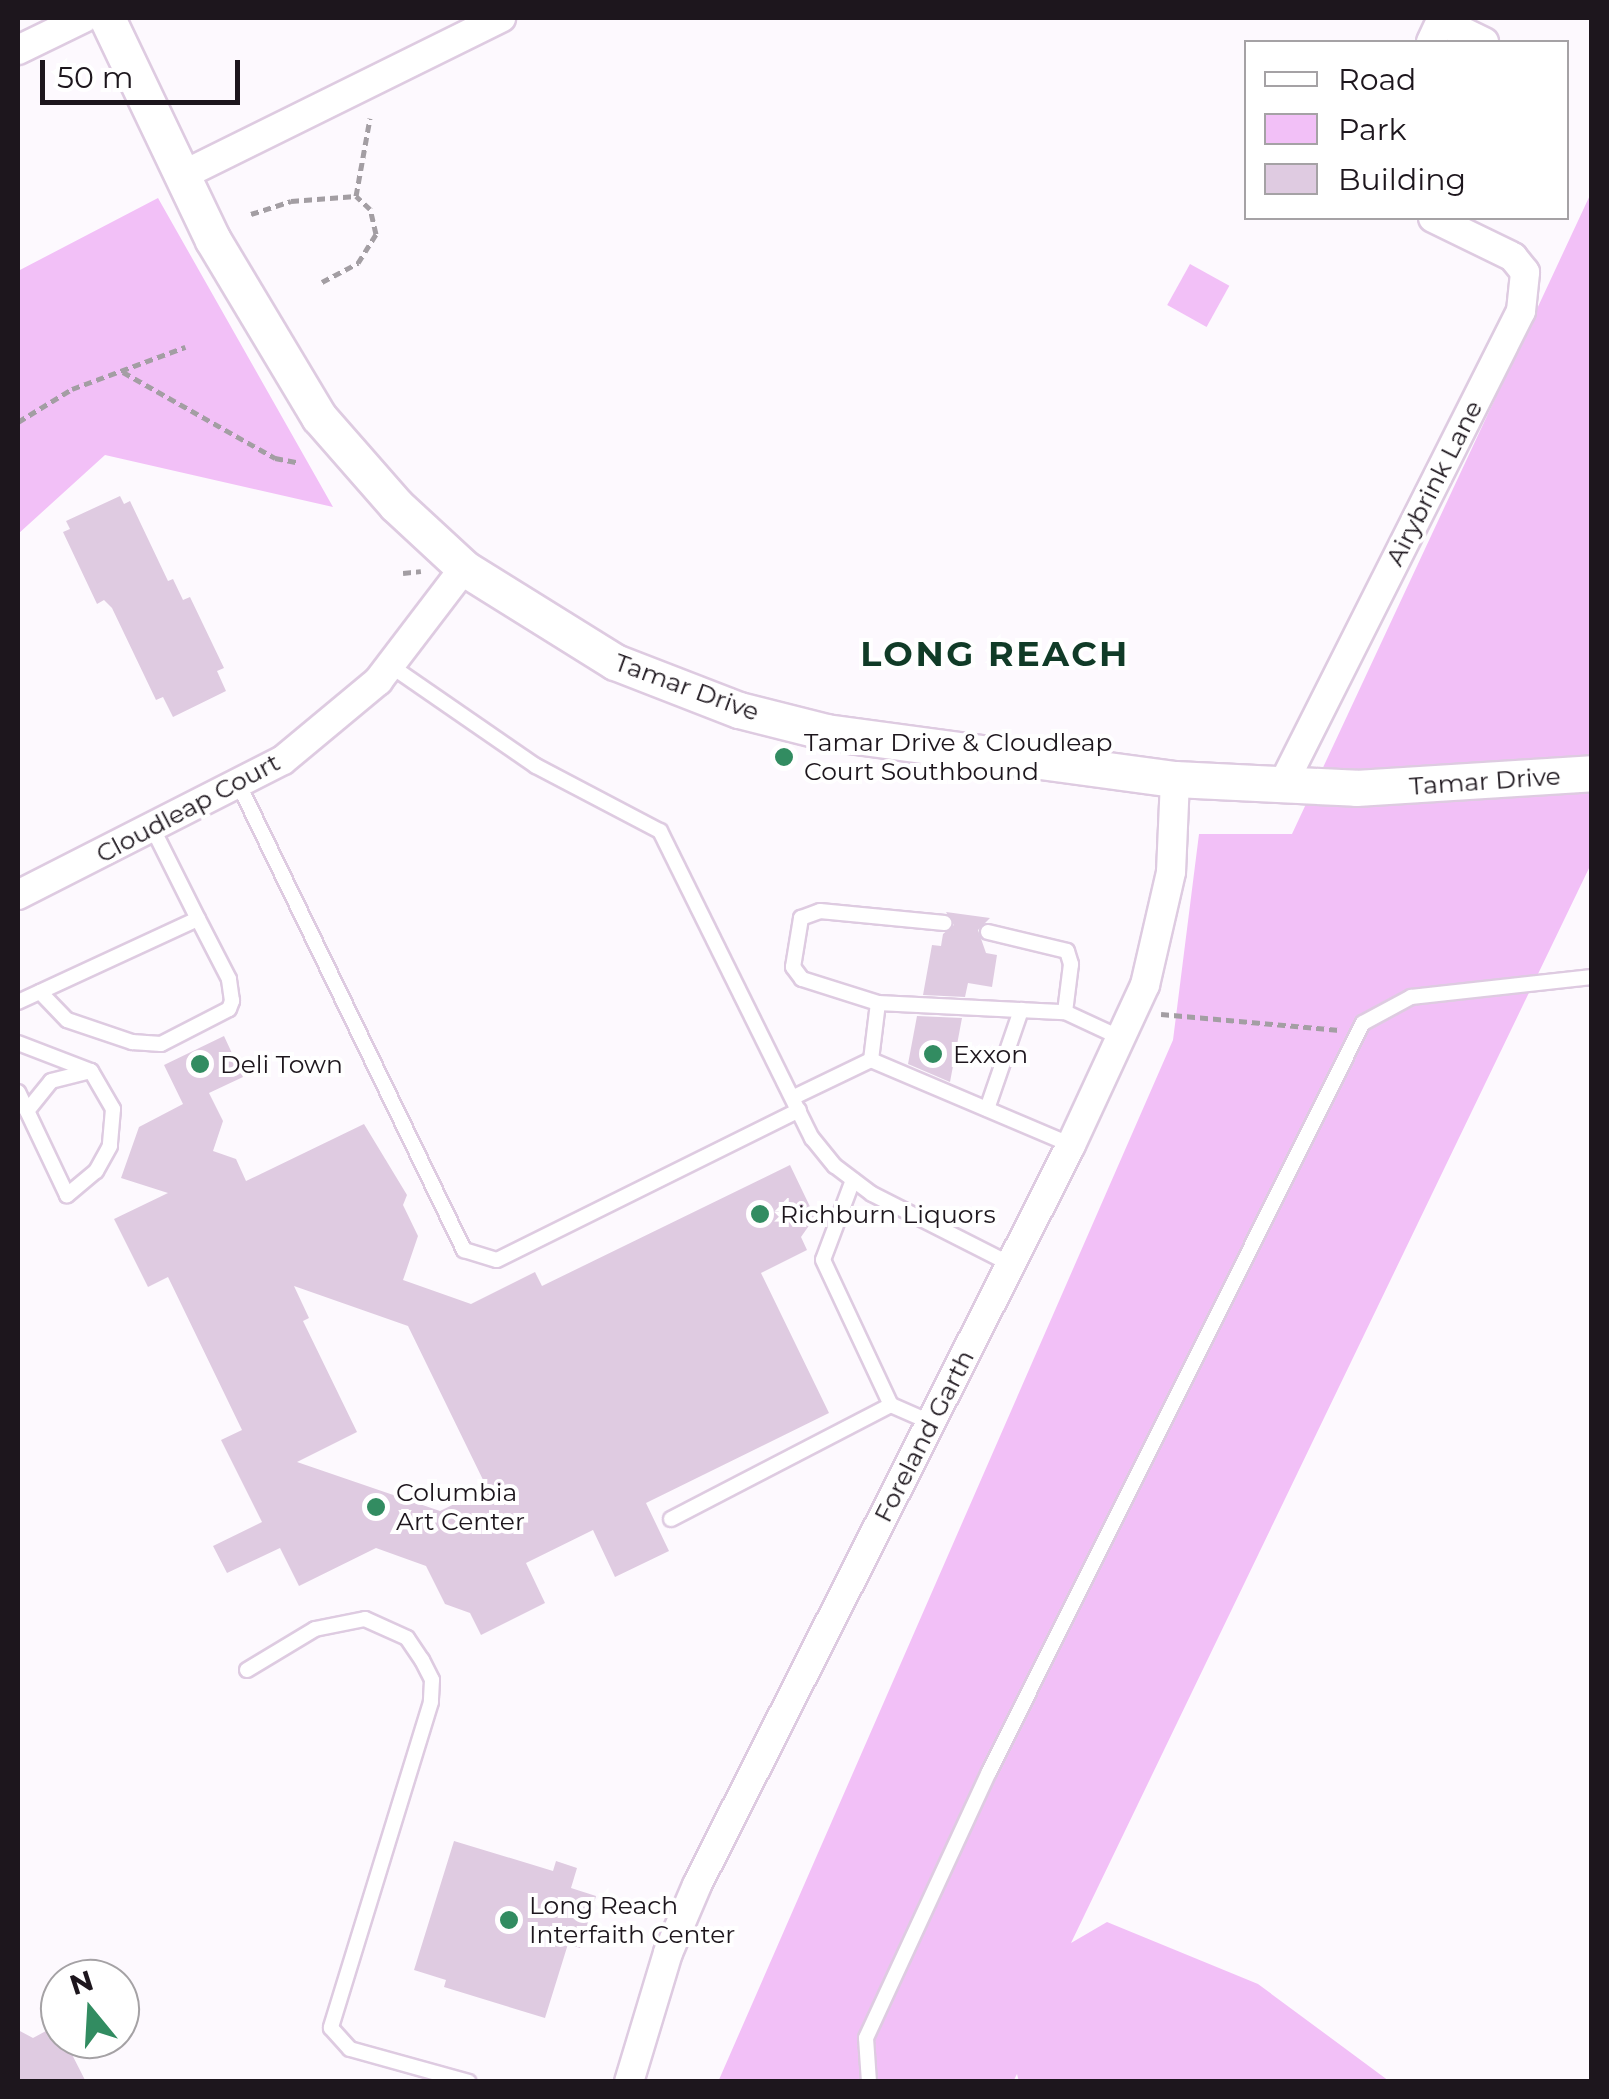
<!DOCTYPE html>
<style>
body{margin:0}
#map{position:relative;width:1609px;height:2099px;overflow:hidden;background:#fdf9fe;font-family:Montserrat,sans-serif}
div>[style]{position:absolute}
.green>*{inset:0;background:#f2c0f7;transform-origin:0 0}
.building>*{inset:0;background:#dfcbe1}
.path>*{height:5px;margin-top:-2.5px;transform-origin:0;background:repeating-linear-gradient(90deg,#a39ea3 0 8px,transparent 0 13px)}
.roads{filter:drop-shadow(2px 0 #decbe1) drop-shadow(-2px 0 #decbe1) drop-shadow(0 2px #decbe1) drop-shadow(0 -2px #decbe1)}
.service>*{height:14px;margin:-7px;padding:0 7px;transform-origin:7px;border-radius:7px;background:#fff}
.minor>*{height:28px;margin:-14px;padding:0 14px;transform-origin:14px;border-radius:14px;background:#fff}
.tertiary>*{height:35px;margin:-17.5px;padding:0 17.5px;transform-origin:17.5px;border-radius:17.5px;background:#fff}
.dots>*{width:28px;height:28px;translate:-50% -50%;box-sizing:border-box;border:5px solid #fff;border-radius:50%}
span{translate:-50% -50%;white-space:nowrap;text-align:center;line-height:1.15;-webkit-text-stroke:8px #fff;paint-order:stroke}
.street-label{font-size:25px;color:#1d161d}
.poi-label{font-size:25px;color:#1d161d}
.left{translate:0 -50%;text-align:left}
.district-label{font-size:35px;color:#103b27;font-weight:700;letter-spacing:2.5px}
.frame{position:absolute;inset:0;border:20px solid #1d161d;pointer-events:none}
.legend{position:absolute;left:1244px;top:40px;width:325px;height:180px;box-sizing:border-box;background:#fff;border:2px solid #a5a2a5;margin:0;padding:12px 18px;list-style:none;font-size:30px;color:#1d161d}
.legend li{display:flex;align-items:center;gap:20px;height:50px}
.legend b{width:50px;border:2px solid #a5a2a5}
.north{position:absolute;left:40px;top:1959px;width:100px;height:100px;box-sizing:border-box;background:#fff;border:2px solid #a5a2a5;border-radius:50%;rotate:342deg;font-size:28px;font-weight:700;line-height:40px;text-align:center;color:#1d161d}
.north::after{content:'';display:block;margin:auto;width:35px;height:45px;background:#328c61;clip-path:polygon(50% 0,100% 100%,50% 72%,0 100%)}
.scale{position:absolute;left:40px;top:60px;width:200px;height:45px;box-sizing:border-box;border:5px solid #1d161d;border-top:0;padding-left:12px;font-size:30px;line-height:35px;white-space:nowrap;color:#1d161d;-webkit-text-stroke:8px #fff;paint-order:stroke}
</style>
<div id="map">
<div class="green">
<div style="clip-path:polygon(1591px 193px,1591px 864px,1071px 1943px,1107px 1922px,1258px 1984px,1389px 2081px,1019px 2082px,1017px 2074px,1013px 2082px,718px 2082px,1173px 1040px,1199px 834px,1292px 834px)"></div>
<div style="clip-path:polygon(158px 198px,333px 507px,105px 455px,18px 534px,18px 271px)"></div>
<div style="left:1190px;top:264px;width:45px;height:47px;rotate:29deg"></div>
</div>
<div class="building">
<div style="clip-path:polygon(120px 496px,124px 504px,130px 501px,168px 581px,173px 579px,183px 600px,190px 597px,224px 668px,217px 671px,226px 691px,173px 717px,163px 697px,156px 700px,112px 608px,104px 600px,97px 604px,63px 532px,70px 529px,66px 521px)"></div>
<div style="clip-path:polygon(946px 912px,990px 918px,978px 930px,986px 953px,997px 955px,992px 987px,968px 983px,965px 997px,923px 995px,932px 945px,941px 946px,943px 934px,954px 925px)"></div>
<div style="clip-path:polygon(917px 1016px,962px 1018px,950px 1082px,908px 1064px)"></div>
<div style="clip-path:polygon(evenodd,224px 1036px,243px 1077px,209px 1093px,223px 1121px,213px 1151px,236px 1159px,246px 1181px,364px 1124px,407px 1195px,403px 1205px,418px 1236px,403px 1280px,471px 1304px,535px 1272px,542px 1286px,790px 1165px,815px 1217px,801px 1237px,807px 1250px,761px 1273px,829px 1413px,646px 1503px,669px 1551px,615px 1577px,593px 1530px,526px 1563px,545px 1603px,481px 1635px,470px 1613px,445px 1604px,426px 1566px,376px 1548px,299px 1586px,280px 1548px,227px 1573px,213px 1546px,262px 1522px,221px 1440px,242px 1430px,168px 1277px,148px 1287px,114px 1219px,168px 1193px,121px 1178px,139px 1127px,183px 1104px,164px 1065px,224px 1036px,294px 1286px,408px 1326px,487px 1488px,440px 1511px,297px 1462px,357px 1432px,303px 1321px,309px 1318px,294px 1286px)"></div>
<div style="clip-path:polygon(454px 1841px,553px 1871px,556px 1861px,577px 1868px,571px 1888px,596px 1896px,580px 1948px,568px 1944px,545px 2018px,444px 1987px,446px 1980px,414px 1970px)"></div>
<div style="clip-path:polygon(57px 2025px,86px 2082px,18px 2082px,18px 2030px,33px 2038px)"></div>
</div>
<div class="path">
<div style="left:251px;top:214px;width:42px;rotate:-18deg"></div>
<div style="left:291px;top:201px;width:65px;rotate:-4.4deg"></div>
<div style="left:322px;top:282px;width:41px;rotate:-27.8deg"></div>
<div style="left:358px;top:263px;width:34px;rotate:-58deg"></div>
<div style="left:376px;top:234px;width:26px;rotate:-103deg"></div>
<div style="left:370px;top:209px;width:19px;rotate:-137deg"></div>
<div style="left:356px;top:196px;width:79px;rotate:-79.8deg"></div>
<div style="left:123px;top:372px;width:175px;rotate:29.5deg"></div>
<div style="left:275px;top:458px;width:25px;rotate:11deg"></div>
<div style="left:18px;top:422px;width:63px;rotate:-31.4deg"></div>
<div style="left:72px;top:389px;width:121px;rotate:-20.4deg"></div>
<div style="left:403px;top:573px;width:18px;rotate:-6deg"></div>
<div style="left:1161px;top:1014px;width:179px;rotate:5.1deg"></div>
</div>
<div class="roads">
<div class="service">
<div style="left:391px;top:666px;width:176px;rotate:34.6deg"></div>
<div style="left:536px;top:766px;width:140px;rotate:27.7deg"></div>
<div style="left:660px;top:831px;width:343px;rotate:63.7deg"></div>
<div style="left:812px;top:1138px;width:36px;rotate:51deg"></div>
<div style="left:835px;top:1166px;width:46px;rotate:37.1deg"></div>
<div style="left:872px;top:1194px;width:155px;rotate:26.9deg"></div>
<div style="left:239px;top:785px;width:517px;rotate:64.18deg"></div>
<div style="left:464px;top:1250px;width:34px;rotate:17deg"></div>
<div style="left:497px;top:1260px;width:337px;rotate:-26.4deg"></div>
<div style="left:988px;top:932px;width:81px;rotate:13.5deg"></div>
<div style="left:1067px;top:951px;width:14px;rotate:73deg"></div>
<div style="left:1071px;top:964px;width:48px;rotate:97.1deg"></div>
<div style="left:40px;top:992px;width:39px;rotate:46deg"></div>
<div style="left:67px;top:1020px;width:69px;rotate:18.7deg"></div>
<div style="left:132px;top:1042px;width:29px;rotate:4deg"></div>
<div style="left:161px;top:1044px;width:76px;rotate:-27.2deg"></div>
<div style="left:229px;top:1009px;width:9px;rotate:-69deg"></div>
<div style="left:232px;top:1001px;width:22px;rotate:-98deg"></div>
<div style="left:229px;top:979px;width:68px;rotate:-117.3deg"></div>
<div style="left:18px;top:1002px;width:198px;rotate:-24.8deg"></div>
<div style="left:198px;top:919px;width:101px;rotate:-116.6deg"></div>
<div style="left:878px;top:1003px;width:80px;rotate:-162.5deg"></div>
<div style="left:802px;top:979px;width:15px;rotate:-127deg"></div>
<div style="left:793px;top:967px;width:50px;rotate:-80.7deg"></div>
<div style="left:801px;top:918px;width:20px;rotate:-20deg"></div>
<div style="left:820px;top:911px;width:125px;rotate:5.5deg"></div>
<div style="left:18px;top:1043px;width:78px;rotate:21deg"></div>
<div style="left:91px;top:1071px;width:44px;rotate:59.9deg"></div>
<div style="left:113px;top:1109px;width:37px;rotate:95deg"></div>
<div style="left:110px;top:1146px;width:29px;rotate:119deg"></div>
<div style="left:96px;top:1171px;width:38px;rotate:140deg"></div>
<div style="left:67px;top:1195px;width:114px;rotate:-115.4deg"></div>
<div style="left:871px;top:1060px;width:57px;rotate:-83deg"></div>
<div style="left:878px;top:1003px;width:187px;rotate:2.8deg"></div>
<div style="left:1065px;top:1012px;width:62px;rotate:24.9deg"></div>
<div style="left:794px;top:1097px;width:85px;rotate:-25.7deg"></div>
<div style="left:871px;top:1060px;width:217px;rotate:23deg"></div>
<div style="left:987px;top:1109px;width:105px;rotate:-71deg"></div>
<div style="left:27px;top:1111px;width:38px;rotate:-51deg"></div>
<div style="left:51px;top:1081px;width:41px;rotate:-14deg"></div>
<div style="left:853px;top:1180px;width:85px;rotate:110.6deg"></div>
<div style="left:823px;top:1260px;width:160px;rotate:64.9deg"></div>
<div style="left:891px;top:1405px;width:43px;rotate:23.6deg"></div>
<div style="left:671px;top:1519px;width:248px;rotate:-27.4deg"></div>
<div style="left:247px;top:1670px;width:79px;rotate:-31.1deg"></div>
<div style="left:315px;top:1629px;width:51px;rotate:-11.3deg"></div>
<div style="left:365px;top:1619px;width:46px;rotate:24.3deg"></div>
<div style="left:407px;top:1638px;width:27px;rotate:56deg"></div>
<div style="left:422px;top:1660px;width:22px;rotate:63deg"></div>
<div style="left:432px;top:1680px;width:22px;rotate:93deg"></div>
<div style="left:431px;top:1702px;width:341px;rotate:107.1deg"></div>
<div style="left:331px;top:2028px;width:28px;rotate:48deg"></div>
<div style="left:350px;top:2049px;width:123px;rotate:15.5deg"></div>
<div style="left:869px;top:2082px;width:44px;rotate:-93.9deg"></div>
<div style="left:866px;top:2038px;width:293px;rotate:-65.2deg"></div>
<div style="left:989px;top:1772px;width:837px;rotate:-63.47deg"></div>
<div style="left:1363px;top:1023px;width:55px;rotate:-28.4deg"></div>
<div style="left:1411px;top:997px;width:182px;rotate:-6.3deg"></div>
</div>
<div class="minor">
<div style="left:1431px;top:42px;width:23px;rotate:-65deg"></div>
<div style="left:1441px;top:21px;width:48px;rotate:26deg"></div>
<div style="left:18px;top:50px;width:73px;rotate:-25.9deg"></div>
<div style="left:183px;top:175px;width:355px;rotate:-26.3deg"></div>
<div style="left:1281px;top:788px;width:534px;rotate:-63.29deg"></div>
<div style="left:1521px;top:311px;width:39px;rotate:-84deg"></div>
<div style="left:1525px;top:272px;width:19px;rotate:-129deg"></div>
<div style="left:1513px;top:257px;width:89px;rotate:-154deg"></div>
<div style="left:18px;top:895px;width:297px;rotate:-27deg"></div>
<div style="left:283px;top:760px;width:124px;rotate:-39.7deg"></div>
<div style="left:378px;top:681px;width:142px;rotate:-52.7deg"></div>
<div style="left:629px;top:2082px;width:135px;rotate:-73.2deg"></div>
<div style="left:668px;top:1953px;width:74px;rotate:-66.9deg"></div>
<div style="left:697px;top:1885px;width:829px;rotate:-63.19deg"></div>
<div style="left:1071px;top:1145px;width:176px;rotate:-65.2deg"></div>
<div style="left:1145px;top:985px;width:116px;rotate:-77deg"></div>
<div style="left:1171px;top:872px;width:93px;rotate:-87.5deg"></div>
</div>
<div class="tertiary">
<div style="left:107px;top:18px;width:246px;rotate:64.5deg"></div>
<div style="left:213px;top:240px;width:206px;rotate:59.1deg"></div>
<div style="left:319px;top:417px;width:117px;rotate:48.8deg"></div>
<div style="left:396px;top:505px;width:93px;rotate:42.8deg"></div>
<div style="left:464px;top:568px;width:178px;rotate:31.9deg"></div>
<div style="left:615px;top:662px;width:133px;rotate:21.2deg"></div>
<div style="left:739px;top:710px;width:90px;rotate:14.2deg"></div>
<div style="left:826px;top:732px;width:352px;rotate:7.7deg"></div>
<div style="left:1175px;top:779px;width:181px;rotate:2.8deg"></div>
<div style="left:1356px;top:788px;width:236px;rotate:-3.6deg"></div>
</div>
</div>
<div class="dots">
<div style="left:784px;top:757px;background:#328c61"></div>
<div style="left:933px;top:1054px;background:#328c61"></div>
<div style="left:200px;top:1064px;background:#328c61"></div>
<div style="left:760px;top:1214px;background:#328c61"></div>
<div style="left:376px;top:1507px;background:#328c61"></div>
<div style="left:509px;top:1920px;background:#328c61"></div>
</div>
<div class="street-label">
<span style="left:1434px;top:483px;rotate:-63deg">Airybrink Lane</span>
<span style="left:687px;top:687px;rotate:20deg">Tamar Drive</span>
<span style="left:1485px;top:781px;rotate:-4deg">Tamar Drive</span>
<span style="left:188px;top:808px;rotate:-28deg">Cloudleap Court</span>
<span style="left:924px;top:1436px;rotate:-63deg">Foreland Garth</span>
</div>
<div class="poi-label">
<span class="left" style="left:804px;top:757px">Tamar Drive &amp; Cloudleap<br>Court Southbound</span>
<span class="left" style="left:953px;top:1054px">Exxon</span>
<span class="left" style="left:220px;top:1064px">Deli Town</span>
<span class="left" style="left:780px;top:1214px">Richburn Liquors</span>
<span class="left" style="left:396px;top:1507px">Columbia<br>Art Center</span>
<span class="left" style="left:529px;top:1920px">Long Reach<br>Interfaith Center</span>
</div>
<div class="district-label">
<span style="left:995px;top:654px">LONG REACH</span>
</div>
<div class="frame"></div>
<ul class="legend">
<li><b style="height:12px;background:#fff"></b>Road</li>
<li><b style="height:28px;background:#f2c0f7"></b>Park</li>
<li><b style="height:28px;background:#dfcbe1"></b>Building</li>
</ul>
<div class="north">N</div>
<div class="scale">50 m</div>
</div>
